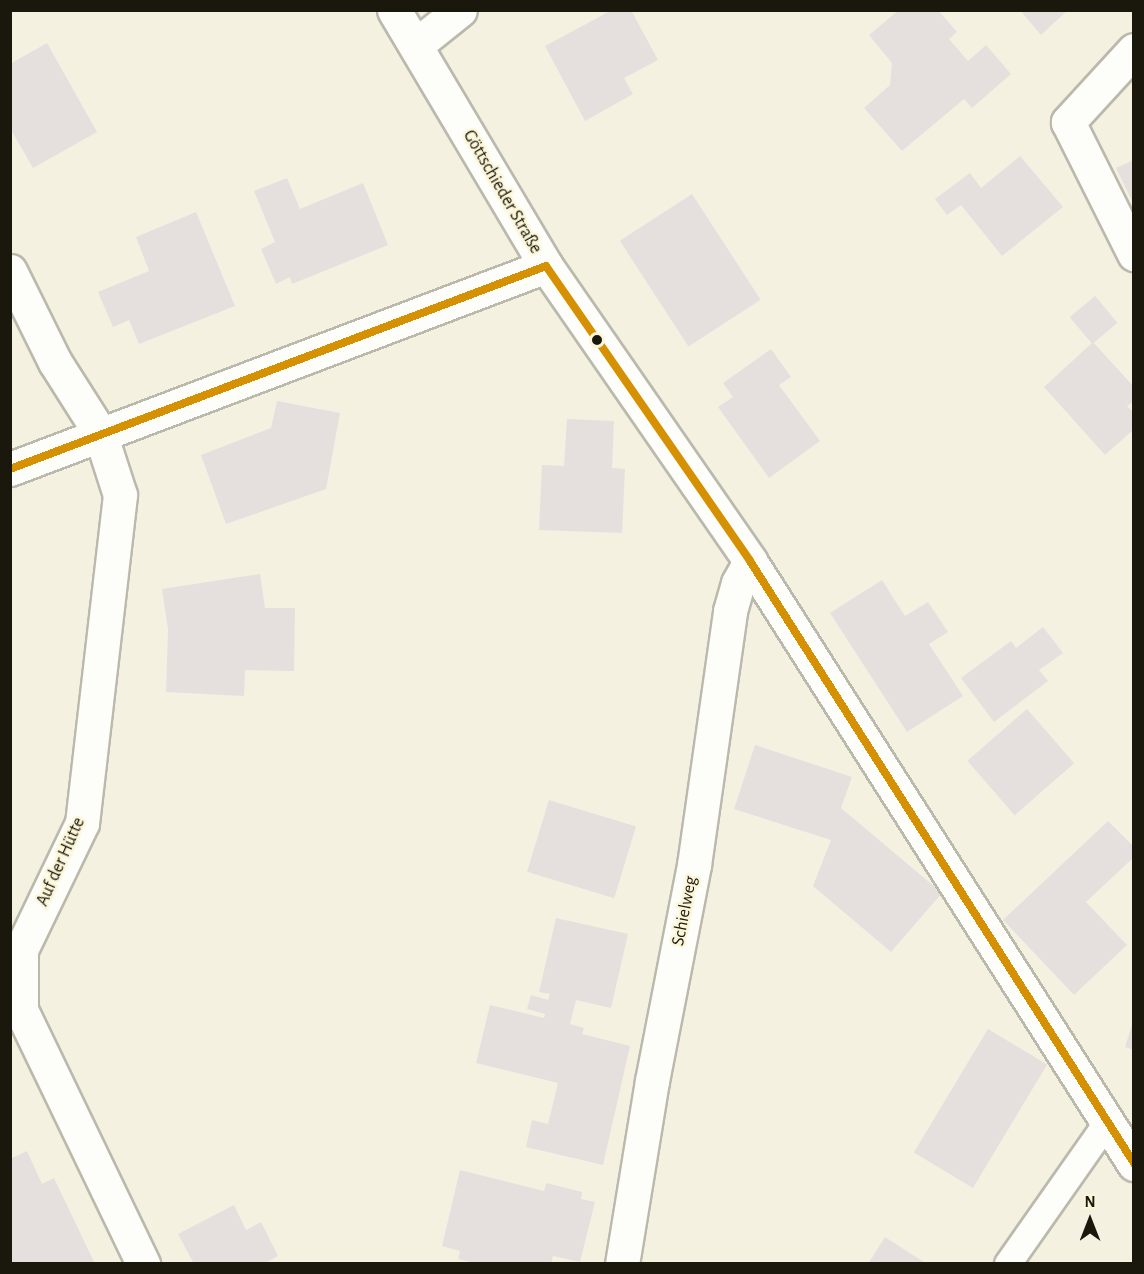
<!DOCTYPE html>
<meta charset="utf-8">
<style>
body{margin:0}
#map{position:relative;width:1144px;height:1274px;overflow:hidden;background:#f4f1e1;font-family:"Alegreya Sans",sans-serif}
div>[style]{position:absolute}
.building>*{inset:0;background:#e5e0de;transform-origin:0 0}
.roads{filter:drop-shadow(2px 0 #bbb9ac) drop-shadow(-2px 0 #bbb9ac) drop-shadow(0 2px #bbb9ac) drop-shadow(0 -2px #bbb9ac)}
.service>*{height:26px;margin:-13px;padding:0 13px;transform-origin:13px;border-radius:13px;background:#fdfdfa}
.minor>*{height:33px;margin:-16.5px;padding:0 16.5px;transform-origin:16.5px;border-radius:16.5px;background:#fdfdfa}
.bus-1>*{height:8px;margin:-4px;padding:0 4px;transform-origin:4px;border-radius:4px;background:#d69102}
.dots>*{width:16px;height:16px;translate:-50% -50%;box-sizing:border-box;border:3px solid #fcf6d9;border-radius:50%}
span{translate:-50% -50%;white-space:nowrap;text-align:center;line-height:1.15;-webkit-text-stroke:5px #fcf6d9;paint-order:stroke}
.street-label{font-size:18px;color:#1a170d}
.frame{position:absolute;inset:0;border:12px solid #1a170d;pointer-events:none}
.north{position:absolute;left:1060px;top:1190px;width:60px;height:60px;-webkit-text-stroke:4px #fcf6d9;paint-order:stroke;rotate:0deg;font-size:16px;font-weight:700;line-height:24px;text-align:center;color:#1a170d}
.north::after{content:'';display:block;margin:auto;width:21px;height:27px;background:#1a170d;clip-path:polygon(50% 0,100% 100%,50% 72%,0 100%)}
</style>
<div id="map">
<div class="building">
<div style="clip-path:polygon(612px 10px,631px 10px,658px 60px,624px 78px,633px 94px,585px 121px,545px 46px)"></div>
<div style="clip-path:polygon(899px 10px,938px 10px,957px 32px,949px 39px,968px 61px,986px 45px,1011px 74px,972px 108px,964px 99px,902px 151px,864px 108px,890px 85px,892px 63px,869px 35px)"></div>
<div style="clip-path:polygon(1020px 10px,1068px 10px,1041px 35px)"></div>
<div style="clip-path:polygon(47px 43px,97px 132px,33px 168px,10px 128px,10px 64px)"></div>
<div style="clip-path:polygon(1020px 156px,1063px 207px,1002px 256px,961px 205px,947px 215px,935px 199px,970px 173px,981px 188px)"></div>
<div style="clip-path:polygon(1134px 160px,1134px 205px,1116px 168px)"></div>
<div style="clip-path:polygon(287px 178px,300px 209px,363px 183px,388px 245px,292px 284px,290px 277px,276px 284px,261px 249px,275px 242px,254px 191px)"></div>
<div style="left:692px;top:194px;width:126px;height:86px;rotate:57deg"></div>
<div style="clip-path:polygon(196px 212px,235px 306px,139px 344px,129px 320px,113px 327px,98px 292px,149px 271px,136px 237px)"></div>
<div style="left:1095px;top:296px;width:35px;height:33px;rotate:50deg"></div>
<div style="clip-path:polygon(1093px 342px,1134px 387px,1134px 401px,1127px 406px,1134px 413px,1134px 429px,1105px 455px,1044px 387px)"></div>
<div style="clip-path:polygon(771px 349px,791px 377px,779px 385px,820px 441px,769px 478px,718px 407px,733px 397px,723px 383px)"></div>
<div style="clip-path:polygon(277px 401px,340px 413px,326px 489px,226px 524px,201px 455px,271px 428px)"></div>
<div style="clip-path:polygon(567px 419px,614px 421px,612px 468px,625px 469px,622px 533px,539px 530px,542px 465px,564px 466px)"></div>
<div style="clip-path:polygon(260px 574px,265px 608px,295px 608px,294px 671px,245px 670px,244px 696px,166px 692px,168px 629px,162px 589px)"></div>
<div style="clip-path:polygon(882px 580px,905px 616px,928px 602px,948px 632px,929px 644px,963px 696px,907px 732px,830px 613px)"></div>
<div style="clip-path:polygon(1043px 627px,1063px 653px,1039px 670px,1048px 681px,994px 722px,961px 678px,1011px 641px,1016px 648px)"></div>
<div style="left:1027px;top:709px;width:72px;height:79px;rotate:49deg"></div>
<div style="clip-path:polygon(755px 745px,852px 777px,841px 808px,942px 893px,891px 952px,813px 886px,831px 840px,734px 809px)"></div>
<div style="left:549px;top:800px;width:91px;height:75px;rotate:17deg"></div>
<div style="clip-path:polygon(1108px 821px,1134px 847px,1134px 857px,1086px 902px,1127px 945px,1074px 995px,1003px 920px)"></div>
<div style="clip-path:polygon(556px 918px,628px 934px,611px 1008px,576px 1000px,570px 1024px,584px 1028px,582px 1034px,630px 1046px,603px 1165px,526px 1147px,532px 1120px,548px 1124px,558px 1083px,476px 1063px,490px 1005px,544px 1018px,545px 1014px,527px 1009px,531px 995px,548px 1000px,550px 994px,539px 992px)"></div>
<div style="clip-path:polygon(1133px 1022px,1134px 1022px,1134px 1050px,1125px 1047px)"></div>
<div style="left:988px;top:1029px;width:69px;height:144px;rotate:31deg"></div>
<div style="clip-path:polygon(27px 1151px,42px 1184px,54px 1178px,95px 1264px,10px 1264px,10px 1159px)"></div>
<div style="clip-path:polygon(460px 1170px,544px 1191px,546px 1183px,582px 1192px,581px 1199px,595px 1202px,580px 1262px,553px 1256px,551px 1264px,478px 1264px,458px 1259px,460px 1251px,442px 1246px)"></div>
<div style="clip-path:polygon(234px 1205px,246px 1230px,261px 1222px,278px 1256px,264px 1264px,194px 1264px,178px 1234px)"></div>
<div style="clip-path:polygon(885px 1237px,927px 1264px,868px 1264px)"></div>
</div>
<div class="roads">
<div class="service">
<div style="left:1008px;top:1264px;width:172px;rotate:-54.9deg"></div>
</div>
<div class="minor">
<div style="left:394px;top:10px;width:298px;rotate:59.3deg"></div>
<div style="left:546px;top:266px;width:359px;rotate:55.3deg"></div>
<div style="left:750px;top:561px;width:715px;rotate:57.51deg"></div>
<div style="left:416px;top:45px;width:56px;rotate:-38.5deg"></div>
<div style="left:1134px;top:50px;width:98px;rotate:132.5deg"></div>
<div style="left:1068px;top:122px;width:148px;rotate:63.4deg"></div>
<div style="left:10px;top:271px;width:102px;rotate:63.7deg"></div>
<div style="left:55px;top:362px;width:84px;rotate:57.6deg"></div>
<div style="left:100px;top:433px;width:65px;rotate:72.1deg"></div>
<div style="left:120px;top:495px;width:330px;rotate:96.6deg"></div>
<div style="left:82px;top:823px;width:141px;rotate:115.7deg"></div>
<div style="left:21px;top:950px;width:60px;rotate:90deg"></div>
<div style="left:21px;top:1010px;width:282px;rotate:64.3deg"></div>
<div style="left:10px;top:469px;width:573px;rotate:-20.74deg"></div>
<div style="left:622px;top:1264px;width:185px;rotate:-80.7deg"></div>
<div style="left:652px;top:1081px;width:220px;rotate:-79deg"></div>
<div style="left:694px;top:865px;width:257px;rotate:-81.9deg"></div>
<div style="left:730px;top:611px;width:29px;rotate:-74deg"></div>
<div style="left:738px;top:583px;width:25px;rotate:-61deg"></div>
</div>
</div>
<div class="bus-1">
<div style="left:546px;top:266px;width:359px;rotate:55.3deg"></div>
<div style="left:750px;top:561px;width:714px;rotate:57.47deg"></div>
<div style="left:10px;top:469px;width:573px;rotate:-20.74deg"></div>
</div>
<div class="dots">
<div style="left:597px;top:340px;background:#1a170d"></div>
</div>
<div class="street-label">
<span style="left:502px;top:192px;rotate:60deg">Göttschieder Straße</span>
<span style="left:61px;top:862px;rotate:-66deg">Auf der Hütte</span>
<span style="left:685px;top:911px;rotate:-79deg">Schielweg</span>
</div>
<div class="frame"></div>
<div class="north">N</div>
</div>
